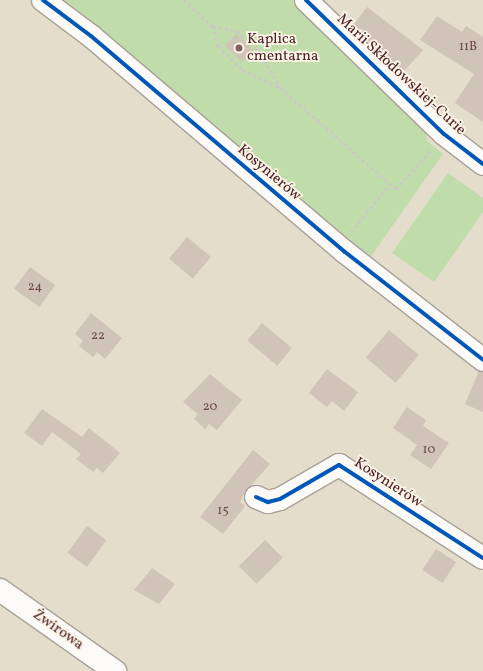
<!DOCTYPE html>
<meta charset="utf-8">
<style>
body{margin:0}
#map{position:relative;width:483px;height:671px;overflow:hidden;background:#e4ddcc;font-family:Vollkorn,serif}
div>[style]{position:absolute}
.green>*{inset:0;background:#bfdcaa}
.building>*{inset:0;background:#d0c3b7;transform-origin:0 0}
.path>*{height:2.5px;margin-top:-1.25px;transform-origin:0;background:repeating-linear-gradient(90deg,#ccc8c5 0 3px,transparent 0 6px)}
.roads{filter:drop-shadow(1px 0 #a99f97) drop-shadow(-1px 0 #a99f97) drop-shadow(0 1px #a99f97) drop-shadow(0 -1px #a99f97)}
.street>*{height:22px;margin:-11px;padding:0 11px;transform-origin:11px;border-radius:11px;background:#fbfaf7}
.cycleway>*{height:4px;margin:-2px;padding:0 2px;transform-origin:2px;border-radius:2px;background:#0057b8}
.dots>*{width:11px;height:11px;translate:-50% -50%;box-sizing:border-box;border:2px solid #fcf5e5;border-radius:50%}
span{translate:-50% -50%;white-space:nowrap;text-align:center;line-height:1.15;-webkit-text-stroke:3.5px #fcf5e5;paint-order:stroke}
.number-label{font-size:13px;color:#6c484e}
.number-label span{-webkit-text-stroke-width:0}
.poi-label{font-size:15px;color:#4a1f2b}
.left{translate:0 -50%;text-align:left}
.street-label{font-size:15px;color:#4a1f2b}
</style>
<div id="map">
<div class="green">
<div style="clip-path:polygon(55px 0,296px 0,426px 129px,427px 141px,443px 154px,369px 259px)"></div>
<div style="clip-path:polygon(448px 173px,483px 198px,483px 212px,434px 282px,392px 253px)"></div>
</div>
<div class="building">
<div style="clip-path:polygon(367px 7px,423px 50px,404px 71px,352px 27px)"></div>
<div style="clip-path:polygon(437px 16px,462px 32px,466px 26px,483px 37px,483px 122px,455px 103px,474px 74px,420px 40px)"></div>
<div style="left:236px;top:34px;width:23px;height:16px;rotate:43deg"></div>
<div style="left:187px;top:237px;width:31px;height:28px;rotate:40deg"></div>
<div style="left:30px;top:267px;width:31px;height:27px;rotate:36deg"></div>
<div style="clip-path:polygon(91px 313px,122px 338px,105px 359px,97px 352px,93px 357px,79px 346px,83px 341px,75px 334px)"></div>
<div style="left:262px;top:323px;width:39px;height:23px;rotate:40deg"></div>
<div style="left:389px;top:330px;width:39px;height:36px;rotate:40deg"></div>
<div style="clip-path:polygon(327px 369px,358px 392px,344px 411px,332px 401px,327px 407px,309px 393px)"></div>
<div style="clip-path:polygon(479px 371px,483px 372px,483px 412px,465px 404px)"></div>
<div style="clip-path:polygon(210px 374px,242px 400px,217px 430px,209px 424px,205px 429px,194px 419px,198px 414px,183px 402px)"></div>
<div style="clip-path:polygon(407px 407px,426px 420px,423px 426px,449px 443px,431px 469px,410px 455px,417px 445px,393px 428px)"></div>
<div style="clip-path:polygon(42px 409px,82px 437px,89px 428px,120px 453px,103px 473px,97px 468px,93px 472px,76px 459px,81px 454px,52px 432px,42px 446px,24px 433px)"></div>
<div style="clip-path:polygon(253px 450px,270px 464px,245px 492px,240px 502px,245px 506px,223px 534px,200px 517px)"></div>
<div style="left:87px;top:526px;width:24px;height:33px;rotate:36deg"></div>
<div style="left:265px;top:540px;width:25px;height:37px;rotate:45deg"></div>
<div style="left:436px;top:549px;width:24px;height:25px;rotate:33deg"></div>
<div style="clip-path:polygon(152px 568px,175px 584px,159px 604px,134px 590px)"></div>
</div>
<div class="path">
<div style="left:184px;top:0;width:39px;rotate:42deg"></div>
<div style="left:213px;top:26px;width:25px;rotate:12deg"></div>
<div style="left:237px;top:31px;width:28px;rotate:42deg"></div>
<div style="left:258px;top:50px;width:44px;rotate:58.8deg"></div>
<div style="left:281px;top:88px;width:153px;rotate:41.3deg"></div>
<div style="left:396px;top:189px;width:52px;rotate:-48.1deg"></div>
<div style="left:213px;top:26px;width:21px;rotate:76deg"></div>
<div style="left:218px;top:46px;width:35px;rotate:44deg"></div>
<div style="left:243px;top:70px;width:42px;rotate:25.3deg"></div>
<div style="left:351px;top:232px;width:62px;rotate:-50.9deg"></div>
</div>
<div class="roads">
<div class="street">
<div style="left:43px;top:0;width:60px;rotate:36.9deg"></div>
<div style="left:91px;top:36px;width:333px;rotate:40.4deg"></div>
<div style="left:345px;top:252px;width:175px;rotate:38deg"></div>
<div style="left:306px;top:0;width:192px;rotate:44.2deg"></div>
<div style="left:444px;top:134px;width:49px;rotate:37.6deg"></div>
<div style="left:256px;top:497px;width:13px;rotate:23deg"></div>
<div style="left:268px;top:502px;width:12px;rotate:-14deg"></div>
<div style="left:280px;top:499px;width:68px;rotate:-30deg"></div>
<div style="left:339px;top:465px;width:171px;rotate:32.9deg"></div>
<div style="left:0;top:590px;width:141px;rotate:35.2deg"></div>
</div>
</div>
<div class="cycleway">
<div style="left:43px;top:0;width:60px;rotate:36.9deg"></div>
<div style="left:91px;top:36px;width:333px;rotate:40.4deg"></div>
<div style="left:345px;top:252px;width:175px;rotate:38deg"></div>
<div style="left:306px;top:0;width:192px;rotate:44.2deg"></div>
<div style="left:444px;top:134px;width:49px;rotate:37.6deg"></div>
<div style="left:256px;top:497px;width:13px;rotate:23deg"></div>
<div style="left:268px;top:502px;width:12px;rotate:-14deg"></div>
<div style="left:280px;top:499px;width:68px;rotate:-30deg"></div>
<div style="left:339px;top:465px;width:171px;rotate:32.9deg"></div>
</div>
<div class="dots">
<div style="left:239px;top:48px;background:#806263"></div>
</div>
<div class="number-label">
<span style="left:468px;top:47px">11B</span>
<span style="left:35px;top:287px">24</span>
<span style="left:98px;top:336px">22</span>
<span style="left:210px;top:407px">20</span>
<span style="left:429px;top:450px">10</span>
<span style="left:223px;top:511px">15</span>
</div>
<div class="poi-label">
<span class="left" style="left:247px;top:48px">Kaplica<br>cmentarna</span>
</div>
<div class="street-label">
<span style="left:401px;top:75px;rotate:43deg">Marii Skłodowskiej-Curie</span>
<span style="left:269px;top:173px;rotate:40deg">Kosynierów</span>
<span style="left:388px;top:483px;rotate:33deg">Kosynierów</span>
<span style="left:58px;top:630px;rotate:35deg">Żwirowa</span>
</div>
</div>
